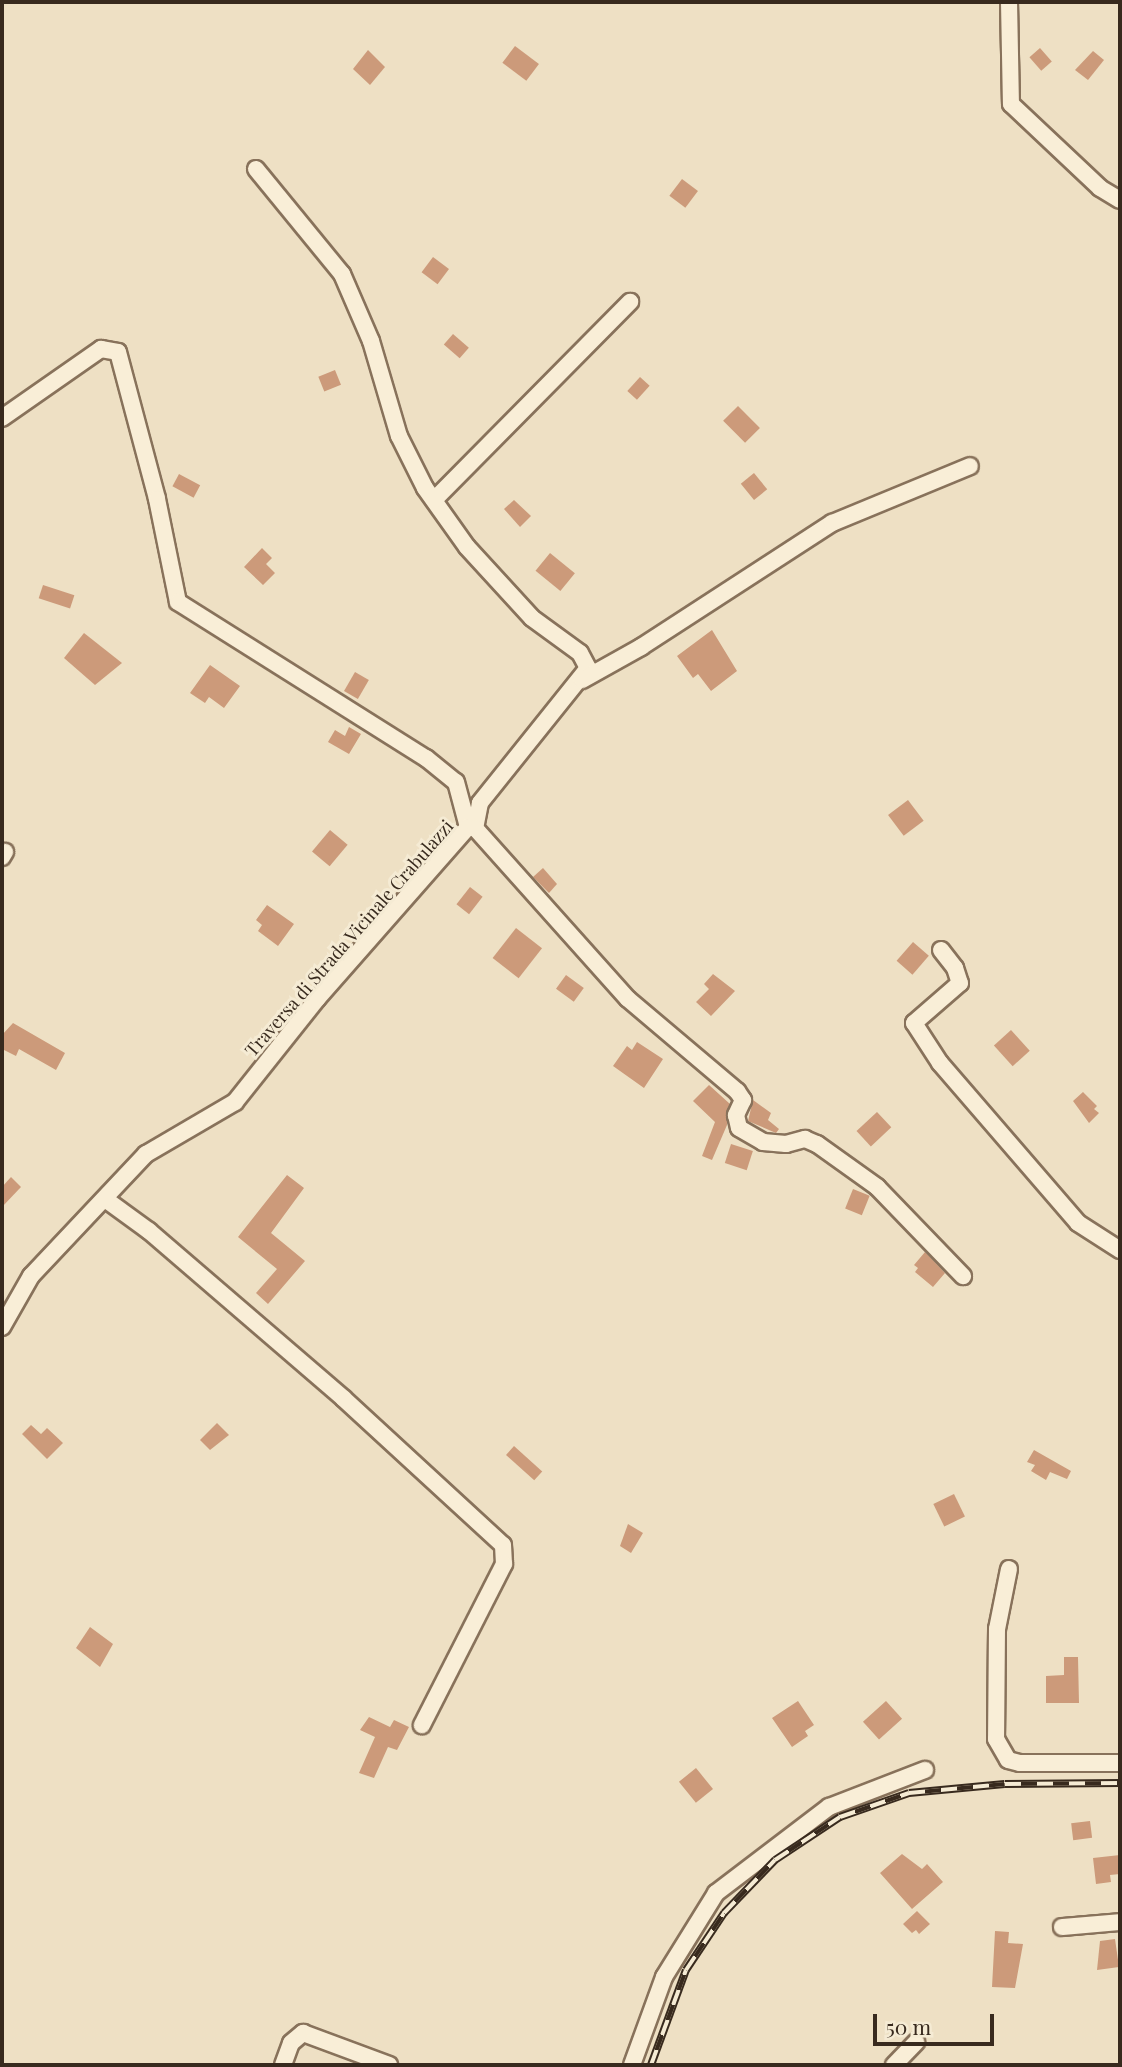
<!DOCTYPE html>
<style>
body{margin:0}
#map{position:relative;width:1122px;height:2067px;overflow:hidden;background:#eee0c4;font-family:"Playfair Display",serif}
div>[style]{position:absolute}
.building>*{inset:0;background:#cc9a7a;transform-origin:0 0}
.roads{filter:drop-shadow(2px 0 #88725b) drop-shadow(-2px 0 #88725b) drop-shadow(0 2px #88725b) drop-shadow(0 -2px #88725b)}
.minor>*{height:16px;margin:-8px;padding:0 8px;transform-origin:8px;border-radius:8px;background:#f9eed7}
.rail>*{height:8px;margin-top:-4px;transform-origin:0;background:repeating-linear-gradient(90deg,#f5ebd4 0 16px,#382a1e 0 32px);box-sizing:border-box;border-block:2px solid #382a1e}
span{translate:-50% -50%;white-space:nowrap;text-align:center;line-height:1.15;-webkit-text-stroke:6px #f5ebd4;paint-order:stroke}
.street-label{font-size:18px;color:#382a1e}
.frame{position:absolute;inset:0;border:4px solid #382a1e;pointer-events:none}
.scale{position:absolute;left:873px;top:2014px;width:121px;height:32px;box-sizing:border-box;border:4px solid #382a1e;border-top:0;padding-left:9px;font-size:21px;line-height:24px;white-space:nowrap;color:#382a1e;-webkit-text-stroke:5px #f5ebd4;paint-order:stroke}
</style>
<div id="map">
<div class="building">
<div style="left:515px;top:46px;width:30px;height:21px;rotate:37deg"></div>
<div style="left:1040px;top:48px;width:18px;height:14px;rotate:49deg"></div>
<div style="clip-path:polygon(368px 50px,385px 67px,370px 85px,353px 69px)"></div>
<div style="clip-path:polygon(1093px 51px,1104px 60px,1088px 80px,1075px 70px)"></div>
<div style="left:682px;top:179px;width:20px;height:21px;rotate:37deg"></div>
<div style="left:433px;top:257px;width:20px;height:19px;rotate:37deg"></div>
<div style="left:453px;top:334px;width:21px;height:14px;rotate:41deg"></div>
<div style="left:335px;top:370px;width:16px;height:18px;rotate:68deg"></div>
<div style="left:640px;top:377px;width:13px;height:19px;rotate:42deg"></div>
<div style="left:738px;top:406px;width:31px;height:21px;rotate:45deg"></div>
<div style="left:754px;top:473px;width:21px;height:17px;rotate:51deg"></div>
<div style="left:179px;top:474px;width:24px;height:14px;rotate:28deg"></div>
<div style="clip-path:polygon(514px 500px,531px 516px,520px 527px,504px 509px)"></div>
<div style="clip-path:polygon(262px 548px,272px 558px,266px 564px,275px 573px,263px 585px,244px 567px)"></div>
<div style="left:550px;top:553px;width:32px;height:23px;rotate:39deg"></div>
<div style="left:43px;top:585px;width:33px;height:14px;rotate:18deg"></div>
<div style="clip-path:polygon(712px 630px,737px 671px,711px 691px,698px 674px,693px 678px,677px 656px)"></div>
<div style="clip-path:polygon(84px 633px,122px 663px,95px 685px,64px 658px)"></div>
<div style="clip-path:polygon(210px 665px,240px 686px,224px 708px,209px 697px,205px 703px,190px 693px)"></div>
<div style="left:355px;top:672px;width:16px;height:22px;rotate:30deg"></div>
<div style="clip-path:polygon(349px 727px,361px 734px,349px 754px,328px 742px,335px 730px,345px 736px)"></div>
<div style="left:908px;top:800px;width:26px;height:25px;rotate:53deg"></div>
<div style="left:330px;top:830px;width:23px;height:28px;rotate:40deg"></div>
<div style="clip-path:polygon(543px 868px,557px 884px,549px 893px,533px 877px)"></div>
<div style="left:470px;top:887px;width:16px;height:22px;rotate:38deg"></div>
<div style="clip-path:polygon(267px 905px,294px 924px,278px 946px,258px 931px,262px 925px,256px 920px)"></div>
<div style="left:516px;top:928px;width:33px;height:38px;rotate:38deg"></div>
<div style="left:913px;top:942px;width:21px;height:25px;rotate:41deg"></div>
<div style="clip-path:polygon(713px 974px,735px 991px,711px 1016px,696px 1002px,709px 989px,704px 984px)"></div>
<div style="left:566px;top:975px;width:22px;height:17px;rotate:36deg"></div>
<div style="clip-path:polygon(13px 1023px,65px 1053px,56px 1070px,19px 1049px,16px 1056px,2px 1049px,2px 1035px)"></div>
<div style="left:1011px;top:1030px;width:28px;height:23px;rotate:48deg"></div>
<div style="clip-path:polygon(637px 1042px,663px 1059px,644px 1088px,613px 1066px,627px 1046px,632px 1050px)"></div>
<div style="clip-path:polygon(709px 1085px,730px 1104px,727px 1125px,712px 1160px,702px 1156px,715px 1122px,693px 1101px)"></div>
<div style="clip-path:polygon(1083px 1092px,1097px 1106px,1094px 1109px,1099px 1113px,1089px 1123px,1073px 1101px)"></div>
<div style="clip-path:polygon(753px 1100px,771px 1113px,768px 1120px,779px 1129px,776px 1133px,748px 1121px)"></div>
<div style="left:877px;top:1112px;width:21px;height:28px;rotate:47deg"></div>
<div style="left:731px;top:1144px;width:23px;height:20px;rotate:18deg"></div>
<div style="clip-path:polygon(287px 1175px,304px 1188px,271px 1233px,305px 1261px,268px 1304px,256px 1293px,277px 1269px,238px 1237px)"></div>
<div style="clip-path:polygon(11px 1177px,21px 1187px,2px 1207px,2px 1187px)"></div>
<div style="left:853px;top:1189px;width:18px;height:21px;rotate:22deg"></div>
<div style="clip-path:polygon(925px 1252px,945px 1273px,933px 1287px,915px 1272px,918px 1268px,914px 1265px)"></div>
<div style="clip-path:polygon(217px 1423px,229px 1435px,210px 1450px,200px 1440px)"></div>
<div style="clip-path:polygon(31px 1425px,41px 1434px,47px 1428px,63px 1443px,47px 1459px,22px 1434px)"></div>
<div style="left:514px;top:1446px;width:38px;height:12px;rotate:42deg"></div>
<div style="clip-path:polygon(1034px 1450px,1071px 1471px,1067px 1479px,1050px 1472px,1046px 1480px,1031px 1471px,1035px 1465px,1027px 1462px)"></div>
<div style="left:954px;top:1494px;width:25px;height:23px;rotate:64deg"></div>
<div style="clip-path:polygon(628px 1524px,643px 1533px,631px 1553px,620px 1546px)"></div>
<div style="clip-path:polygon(90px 1627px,113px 1644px,100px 1667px,76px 1648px)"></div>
<div style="clip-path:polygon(1064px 1657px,1078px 1657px,1079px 1703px,1046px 1703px,1046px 1676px,1064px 1675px)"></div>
<div style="clip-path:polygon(798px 1701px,814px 1725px,805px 1731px,808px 1736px,792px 1747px,772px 1718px)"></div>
<div style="left:886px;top:1701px;width:24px;height:31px;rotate:48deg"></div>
<div style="clip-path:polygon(369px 1717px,390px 1727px,394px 1720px,409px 1727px,397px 1750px,388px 1747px,374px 1778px,359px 1773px,375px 1737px,360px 1730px)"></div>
<div style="left:696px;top:1768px;width:27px;height:22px;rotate:51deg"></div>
<div style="left:1090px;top:1821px;width:17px;height:19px;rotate:83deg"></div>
<div style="clip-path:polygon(902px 1854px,922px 1869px,927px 1864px,943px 1882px,912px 1909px,880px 1873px)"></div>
<div style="clip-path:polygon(1120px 1855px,1120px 1874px,1110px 1875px,1111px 1882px,1096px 1884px,1093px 1858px)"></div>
<div style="clip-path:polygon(917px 1911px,930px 1924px,919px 1934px,916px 1930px,912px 1933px,903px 1924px)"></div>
<div style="clip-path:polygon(995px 1931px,1009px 1932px,1008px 1943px,1023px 1944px,1015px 1988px,992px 1987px)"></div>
<div style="clip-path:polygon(1115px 1939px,1119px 1967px,1097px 1970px,1100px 1941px)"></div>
</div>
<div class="roads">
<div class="minor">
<div style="left:1009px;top:2px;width:102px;rotate:88.9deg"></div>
<div style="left:1011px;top:104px;width:122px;rotate:43.3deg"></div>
<div style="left:1100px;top:188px;width:23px;rotate:31deg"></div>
<div style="left:256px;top:169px;width:136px;rotate:50.7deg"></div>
<div style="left:342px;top:274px;width:73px;rotate:66.6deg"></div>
<div style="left:371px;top:341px;width:99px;rotate:73.6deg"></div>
<div style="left:399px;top:436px;width:58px;rotate:63.4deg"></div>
<div style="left:425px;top:488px;width:72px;rotate:54.6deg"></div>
<div style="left:467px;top:547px;width:96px;rotate:47.5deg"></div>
<div style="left:532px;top:618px;width:59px;rotate:36.1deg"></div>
<div style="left:580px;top:653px;width:17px;rotate:62deg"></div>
<div style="left:588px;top:668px;width:173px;rotate:128.7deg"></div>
<div style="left:480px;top:803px;width:25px;rotate:101deg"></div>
<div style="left:2px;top:418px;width:121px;rotate:-34.9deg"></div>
<div style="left:101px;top:349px;width:17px;rotate:10deg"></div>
<div style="left:118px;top:352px;width:152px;rotate:75.1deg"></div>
<div style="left:157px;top:499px;width:105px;rotate:78.5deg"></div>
<div style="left:178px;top:602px;width:293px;rotate:32.2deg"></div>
<div style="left:426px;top:758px;width:38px;rotate:39deg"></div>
<div style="left:456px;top:782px;width:47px;rotate:75.1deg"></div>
<div style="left:434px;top:500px;width:279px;rotate:-45.3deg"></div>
<div style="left:582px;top:680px;width:68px;rotate:-29.2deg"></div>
<div style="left:641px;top:647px;width:228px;rotate:-33deg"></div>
<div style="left:832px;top:523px;width:149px;rotate:-22.4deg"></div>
<div style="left:2px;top:857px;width:6px;rotate:-59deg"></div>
<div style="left:941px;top:950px;width:23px;rotate:52deg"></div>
<div style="left:955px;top:968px;width:16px;rotate:72deg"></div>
<div style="left:960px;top:983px;width:61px;rotate:139deg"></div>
<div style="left:914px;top:1023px;width:48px;rotate:57deg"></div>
<div style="left:940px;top:1063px;width:211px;rotate:49.2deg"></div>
<div style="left:1078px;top:1223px;width:50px;rotate:32.7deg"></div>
<div style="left:105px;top:1199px;width:54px;rotate:36deg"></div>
<div style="left:149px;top:1231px;width:256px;rotate:40.7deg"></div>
<div style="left:343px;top:1398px;width:217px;rotate:42.6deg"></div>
<div style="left:503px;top:1545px;width:19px;rotate:87deg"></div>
<div style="left:504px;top:1564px;width:181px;rotate:117deg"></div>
<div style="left:2px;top:1327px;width:59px;rotate:-60.4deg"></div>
<div style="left:31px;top:1276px;width:168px;rotate:-46.7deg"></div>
<div style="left:146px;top:1154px;width:103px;rotate:-30.3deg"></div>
<div style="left:235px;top:1102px;width:132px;rotate:-51.5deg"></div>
<div style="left:317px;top:999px;width:229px;rotate:-48.7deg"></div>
<div style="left:468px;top:827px;width:7px;rotate:8deg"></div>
<div style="left:475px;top:828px;width:229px;rotate:48.2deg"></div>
<div style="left:628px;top:999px;width:143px;rotate:40.2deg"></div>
<div style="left:737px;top:1091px;width:11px;rotate:56deg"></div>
<div style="left:743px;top:1100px;width:17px;rotate:115deg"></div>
<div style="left:736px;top:1115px;width:13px;rotate:77deg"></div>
<div style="left:739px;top:1128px;width:28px;rotate:30deg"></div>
<div style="left:763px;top:1142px;width:23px;rotate:5deg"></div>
<div style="left:786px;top:1144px;width:20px;rotate:-15deg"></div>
<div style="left:805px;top:1139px;width:13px;rotate:23deg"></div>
<div style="left:817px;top:1144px;width:74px;rotate:35.6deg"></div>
<div style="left:877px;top:1187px;width:124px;rotate:46deg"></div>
<div style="left:1009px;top:1569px;width:61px;rotate:101.3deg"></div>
<div style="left:997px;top:1629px;width:110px;rotate:90.5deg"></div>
<div style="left:996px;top:1739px;width:24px;rotate:60deg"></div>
<div style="left:1008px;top:1760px;width:12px;rotate:14deg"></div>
<div style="left:1020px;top:1763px;width:100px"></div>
<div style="left:1062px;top:1927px;width:58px;rotate:-4.9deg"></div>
<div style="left:283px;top:2065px;width:23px;rotate:-70deg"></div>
<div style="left:291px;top:2043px;width:16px;rotate:-40deg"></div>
<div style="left:303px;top:2033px;width:92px;rotate:20.4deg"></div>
<div style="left:632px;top:2065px;width:94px;rotate:-70deg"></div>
<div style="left:664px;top:1977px;width:99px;rotate:-58.2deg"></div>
<div style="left:716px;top:1893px;width:142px;rotate:-37.3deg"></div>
<div style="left:829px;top:1807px;width:103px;rotate:-21.1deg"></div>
<div style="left:894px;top:2065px;width:32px;rotate:-46deg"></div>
</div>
</div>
<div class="rail">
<div style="left:651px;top:2065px;width:101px;rotate:-69.8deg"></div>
<div style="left:686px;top:1970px;width:69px;rotate:-56.3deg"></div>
<div style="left:724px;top:1913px;width:74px;rotate:-46.1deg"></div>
<div style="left:775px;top:1860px;width:78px;rotate:-33.5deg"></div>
<div style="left:840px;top:1817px;width:73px;rotate:-19.2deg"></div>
<div style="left:909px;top:1793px;width:96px;rotate:-5.4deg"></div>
<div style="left:1005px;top:1784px;width:115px;rotate:-0.5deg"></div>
</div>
<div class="street-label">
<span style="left:349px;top:938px;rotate:-49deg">Traversa di Strada Vicinale Crabulazzi</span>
</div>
<div class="frame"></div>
<div class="scale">50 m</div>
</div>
